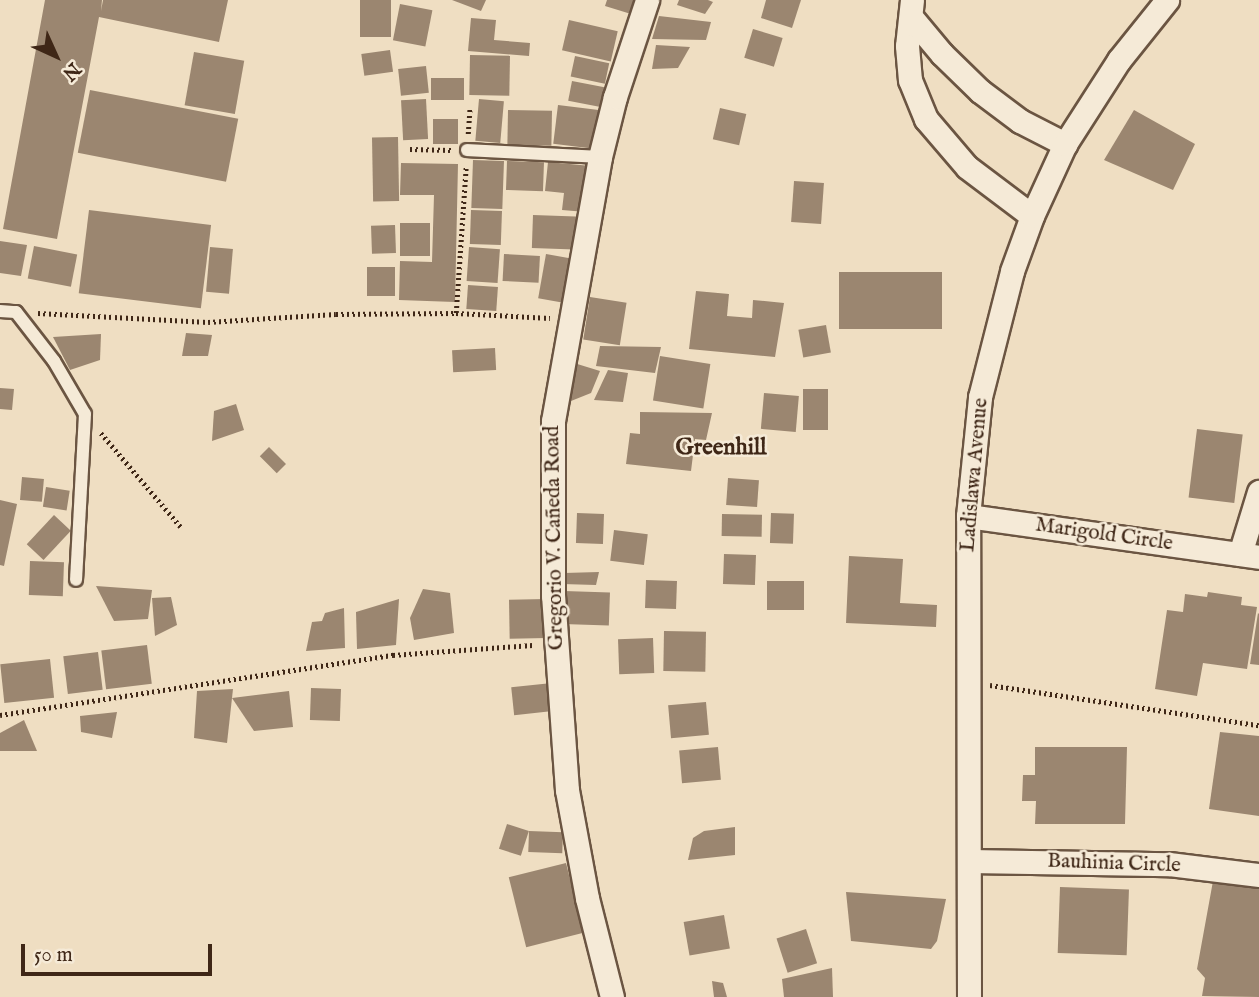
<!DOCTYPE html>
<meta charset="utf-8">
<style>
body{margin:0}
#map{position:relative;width:1259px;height:997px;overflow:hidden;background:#efdec2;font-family:"IM FELL English",serif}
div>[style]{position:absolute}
.building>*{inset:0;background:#9b8670;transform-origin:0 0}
.path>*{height:4.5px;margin-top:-2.25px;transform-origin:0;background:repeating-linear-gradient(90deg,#3f2717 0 2px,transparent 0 5.5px)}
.roads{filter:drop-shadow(2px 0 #6b5542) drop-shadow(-2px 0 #6b5542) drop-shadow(0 2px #6b5542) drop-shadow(0 -2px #6b5542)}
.service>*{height:12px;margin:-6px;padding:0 6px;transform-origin:6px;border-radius:6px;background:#f5ead7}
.minor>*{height:23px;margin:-11.5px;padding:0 11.5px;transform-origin:11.5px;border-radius:11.5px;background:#f5ead7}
span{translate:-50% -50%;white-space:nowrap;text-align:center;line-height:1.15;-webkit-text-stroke:5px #f5ead7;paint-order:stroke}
.street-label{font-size:21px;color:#3f2717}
.neighbourhood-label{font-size:23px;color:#3f2717;font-weight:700}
.north{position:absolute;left:21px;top:21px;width:70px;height:70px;-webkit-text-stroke:5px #f5ead7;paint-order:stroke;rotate:135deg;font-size:19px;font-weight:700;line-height:28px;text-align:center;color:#3f2717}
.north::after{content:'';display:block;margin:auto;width:24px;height:32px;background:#3f2717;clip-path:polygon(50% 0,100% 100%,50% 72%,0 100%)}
.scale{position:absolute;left:21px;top:944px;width:191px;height:32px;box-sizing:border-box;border:4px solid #3f2717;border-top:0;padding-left:9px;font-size:21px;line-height:24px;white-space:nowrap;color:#3f2717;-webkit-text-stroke:5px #f5ead7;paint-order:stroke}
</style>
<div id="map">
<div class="building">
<div style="clip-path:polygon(45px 0,102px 0,101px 11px,103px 0,228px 0,219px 42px,99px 17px,57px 239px,3px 229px)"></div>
<div style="left:360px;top:0;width:31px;height:37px"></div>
<div style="clip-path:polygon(452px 0,486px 0,481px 11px)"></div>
<div style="clip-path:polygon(607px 0,635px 0,631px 14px,605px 6px)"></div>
<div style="clip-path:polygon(679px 0,708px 0,713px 2px,705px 14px,677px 5px)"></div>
<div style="clip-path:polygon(766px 0,801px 0,792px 28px,761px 18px)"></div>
<div style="left:400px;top:4px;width:33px;height:37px;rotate:11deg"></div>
<div style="clip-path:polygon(659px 16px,711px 22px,706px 40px,652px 39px)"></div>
<div style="clip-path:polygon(471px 18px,496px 20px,494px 40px,530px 43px,529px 56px,468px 51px)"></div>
<div style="left:569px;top:20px;width:50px;height:31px;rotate:13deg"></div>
<div style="left:753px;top:29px;width:31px;height:30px;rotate:17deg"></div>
<div style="clip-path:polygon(656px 45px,690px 47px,678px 68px,652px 69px)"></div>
<div style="left:390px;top:50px;width:22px;height:29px;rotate:82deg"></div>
<div style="left:194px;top:52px;width:51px;height:54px;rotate:10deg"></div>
<div style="left:470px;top:55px;width:40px;height:40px;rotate:1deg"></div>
<div style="left:575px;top:56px;width:35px;height:21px;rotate:12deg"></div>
<div style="left:426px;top:66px;width:27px;height:28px;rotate:84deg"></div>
<div style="left:464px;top:78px;width:22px;height:33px;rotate:90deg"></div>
<div style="left:572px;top:81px;width:33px;height:20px;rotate:11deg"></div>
<div style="left:90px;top:90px;width:151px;height:64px;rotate:11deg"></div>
<div style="left:426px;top:99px;width:40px;height:25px;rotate:87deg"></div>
<div style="left:479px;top:99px;width:25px;height:42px;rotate:5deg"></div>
<div style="left:558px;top:105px;width:43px;height:39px;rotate:7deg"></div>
<div style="left:720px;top:108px;width:27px;height:32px;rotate:13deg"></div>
<div style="left:508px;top:110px;width:44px;height:35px;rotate:1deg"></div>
<div style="clip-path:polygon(1134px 110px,1195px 144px,1173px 190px,1104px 160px)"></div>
<div style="left:433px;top:119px;width:25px;height:25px"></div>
<div style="left:398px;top:137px;width:64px;height:26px;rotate:89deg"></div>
<div style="left:473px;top:160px;width:31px;height:48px;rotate:2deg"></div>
<div style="left:507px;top:161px;width:37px;height:29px;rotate:2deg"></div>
<div style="clip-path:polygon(548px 162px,591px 166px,586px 212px,562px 210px,564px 193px,545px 191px)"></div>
<div style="clip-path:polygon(401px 163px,458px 164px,455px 302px,399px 300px,400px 261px,432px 262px,434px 195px,400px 195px)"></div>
<div style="left:794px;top:181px;width:30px;height:41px;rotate:4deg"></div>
<div style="left:89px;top:210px;width:123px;height:84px;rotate:7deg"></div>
<div style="left:471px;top:210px;width:31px;height:34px;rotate:2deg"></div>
<div style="left:533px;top:215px;width:50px;height:33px;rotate:2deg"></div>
<div style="left:400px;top:223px;width:30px;height:33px"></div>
<div style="left:395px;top:225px;width:28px;height:24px;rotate:88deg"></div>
<div style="clip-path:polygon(0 241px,27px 245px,21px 276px,0 273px)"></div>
<div style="left:34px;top:246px;width:44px;height:33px;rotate:11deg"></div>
<div style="left:210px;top:247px;width:23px;height:45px;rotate:5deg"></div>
<div style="left:469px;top:247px;width:31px;height:34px;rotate:4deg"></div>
<div style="left:504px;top:254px;width:36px;height:27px;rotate:3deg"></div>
<div style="left:546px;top:254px;width:27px;height:45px;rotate:10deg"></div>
<div style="left:367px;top:267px;width:28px;height:29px"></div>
<div style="left:839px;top:272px;width:103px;height:57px"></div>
<div style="left:468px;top:285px;width:30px;height:24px;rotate:4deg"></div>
<div style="clip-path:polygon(696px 291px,729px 294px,727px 316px,752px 318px,753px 300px,784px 303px,775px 357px,689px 349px)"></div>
<div style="left:590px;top:297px;width:37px;height:43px;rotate:9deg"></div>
<div style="left:826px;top:325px;width:28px;height:28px;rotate:80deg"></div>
<div style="clip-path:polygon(186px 333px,212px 335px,208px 356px,182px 356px)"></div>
<div style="clip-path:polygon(101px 334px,100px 360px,70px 370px,53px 337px)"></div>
<div style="clip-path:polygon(600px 346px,661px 347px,655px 373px,596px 366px)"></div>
<div style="left:495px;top:348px;width:22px;height:43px;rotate:87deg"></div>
<div style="left:660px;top:356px;width:51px;height:45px;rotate:9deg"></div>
<div style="clip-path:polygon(574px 363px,600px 371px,591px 393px,571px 401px)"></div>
<div style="clip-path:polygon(608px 370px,628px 373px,623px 402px,594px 400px)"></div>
<div style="clip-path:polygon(0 388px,14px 389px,12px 410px,0 409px)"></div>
<div style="left:803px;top:389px;width:25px;height:41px"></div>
<div style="left:764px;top:393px;width:35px;height:36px;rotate:5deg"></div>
<div style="clip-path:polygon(236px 404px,244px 430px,212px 441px,214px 411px)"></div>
<div style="clip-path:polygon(640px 412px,712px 413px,706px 440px,695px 439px,691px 471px,626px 464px,630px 433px,640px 434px)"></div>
<div style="left:1197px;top:429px;width:46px;height:69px;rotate:7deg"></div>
<div style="left:269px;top:447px;width:24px;height:13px;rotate:45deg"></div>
<div style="left:22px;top:477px;width:22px;height:23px;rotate:5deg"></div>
<div style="left:728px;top:478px;width:31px;height:27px;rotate:4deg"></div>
<div style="left:46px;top:487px;width:24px;height:20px;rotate:9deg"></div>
<div style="clip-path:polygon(0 500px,17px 504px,4px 566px,0 565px)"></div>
<div style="left:577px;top:513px;width:27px;height:30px;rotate:2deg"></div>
<div style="left:771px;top:513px;width:23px;height:30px;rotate:2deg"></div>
<div style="left:722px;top:514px;width:40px;height:22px;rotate:1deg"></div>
<div style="left:54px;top:515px;width:23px;height:40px;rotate:43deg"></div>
<div style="left:614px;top:530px;width:34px;height:31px;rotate:7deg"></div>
<div style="left:724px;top:554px;width:32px;height:30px;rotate:2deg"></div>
<div style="clip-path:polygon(849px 556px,903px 559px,900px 603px,937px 605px,936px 627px,846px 623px)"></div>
<div style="left:30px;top:561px;width:34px;height:34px;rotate:2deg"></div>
<div style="clip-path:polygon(599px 572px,596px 585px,562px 584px,564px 573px)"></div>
<div style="left:646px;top:580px;width:31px;height:28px;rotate:2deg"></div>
<div style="left:804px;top:581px;width:29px;height:37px;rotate:90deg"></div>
<div style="clip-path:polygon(96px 586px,152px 590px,148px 619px,114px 621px)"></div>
<div style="clip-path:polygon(423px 589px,450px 593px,454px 633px,414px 640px,410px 618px)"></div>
<div style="left:564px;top:591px;width:46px;height:33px;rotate:2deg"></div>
<div style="clip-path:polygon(1208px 592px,1242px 597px,1241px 605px,1257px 607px,1247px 669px,1203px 663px,1197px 696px,1155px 689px,1167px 610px,1183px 612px,1185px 594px,1207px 597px)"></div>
<div style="clip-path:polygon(171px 597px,177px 625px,155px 636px,152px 598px)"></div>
<div style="clip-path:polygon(399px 599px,396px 645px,357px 649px,356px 612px)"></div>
<div style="left:546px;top:599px;width:39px;height:37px;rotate:89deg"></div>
<div style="clip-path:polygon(344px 608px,345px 648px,306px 651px,312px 622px,322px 621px,325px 613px)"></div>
<div style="clip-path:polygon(1258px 613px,1259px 614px,1259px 665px,1250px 664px)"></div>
<div style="left:664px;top:631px;width:42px;height:40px;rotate:1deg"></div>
<div style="left:653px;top:638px;width:35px;height:35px;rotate:88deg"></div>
<div style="left:147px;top:645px;width:39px;height:46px;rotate:83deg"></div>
<div style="left:98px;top:652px;width:38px;height:35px;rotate:83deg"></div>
<div style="left:50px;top:659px;width:39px;height:50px;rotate:84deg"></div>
<div style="left:552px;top:683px;width:28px;height:41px;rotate:84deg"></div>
<div style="left:311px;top:688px;width:30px;height:32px;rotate:2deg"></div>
<div style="clip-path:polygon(233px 689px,227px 743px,194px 738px,197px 691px)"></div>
<div style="clip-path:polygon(289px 691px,293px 727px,254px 731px,232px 698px)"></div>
<div style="left:706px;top:702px;width:33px;height:38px;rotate:85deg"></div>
<div style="clip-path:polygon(117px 712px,112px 738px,81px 732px,80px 716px)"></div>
<div style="clip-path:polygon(24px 720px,37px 751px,0 751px,0 733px)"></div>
<div style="clip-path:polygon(1220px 732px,1259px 736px,1259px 816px,1209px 809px)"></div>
<div style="left:718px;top:747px;width:33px;height:39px;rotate:85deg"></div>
<div style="clip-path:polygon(1035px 747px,1127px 747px,1125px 824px,1035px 824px,1036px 801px,1022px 801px,1023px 775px,1035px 775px)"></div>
<div style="left:507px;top:824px;width:23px;height:26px;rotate:18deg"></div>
<div style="clip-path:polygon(735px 827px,735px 855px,688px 860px,693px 838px,704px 831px)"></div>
<div style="left:529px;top:831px;width:34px;height:21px;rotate:2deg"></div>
<div style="left:566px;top:863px;width:72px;height:59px;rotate:76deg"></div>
<div style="clip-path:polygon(1213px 881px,1259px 889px,1259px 997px,1202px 996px,1205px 978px,1197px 969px)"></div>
<div style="left:1060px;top:887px;width:69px;height:66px;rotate:2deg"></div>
<div style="clip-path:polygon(846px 892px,946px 899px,937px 941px,931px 949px,851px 941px)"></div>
<div style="left:724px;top:915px;width:34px;height:41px;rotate:80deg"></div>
<div style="left:806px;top:929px;width:36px;height:31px;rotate:72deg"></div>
<div style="clip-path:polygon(832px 968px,833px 997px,784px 997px,782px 979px)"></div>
<div style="clip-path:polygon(712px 981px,723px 983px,727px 997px,714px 997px)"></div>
</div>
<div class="path">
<div style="left:468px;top:134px;width:26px;rotate:-86deg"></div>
<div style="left:410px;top:149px;width:41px;rotate:1.4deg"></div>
<div style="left:38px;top:313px;width:170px;rotate:3deg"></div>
<div style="left:208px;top:322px;width:128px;rotate:-3.6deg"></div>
<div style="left:336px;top:314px;width:120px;rotate:-0.5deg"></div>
<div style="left:456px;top:313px;width:94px;rotate:3deg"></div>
<div style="left:456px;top:313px;width:146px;rotate:-86.1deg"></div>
<div style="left:101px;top:433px;width:123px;rotate:49.6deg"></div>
<div style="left:990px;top:685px;width:272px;rotate:8.5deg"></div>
<div style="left:0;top:715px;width:398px;rotate:-8.7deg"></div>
<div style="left:393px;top:655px;width:140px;rotate:-4.1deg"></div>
</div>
<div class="roads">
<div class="service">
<div style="left:467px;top:150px;width:133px;rotate:3deg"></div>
<div style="left:0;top:311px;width:16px;rotate:4deg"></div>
<div style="left:16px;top:312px;width:62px;rotate:52.2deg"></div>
<div style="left:54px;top:361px;width:61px;rotate:59.7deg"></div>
<div style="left:85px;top:414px;width:166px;rotate:93.1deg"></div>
</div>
<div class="minor">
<div style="left:912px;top:0;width:46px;rotate:96.2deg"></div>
<div style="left:907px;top:46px;width:34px;rotate:85deg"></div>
<div style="left:910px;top:80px;width:42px;rotate:67.7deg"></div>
<div style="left:926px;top:119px;width:63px;rotate:49.5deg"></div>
<div style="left:967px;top:167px;width:81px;rotate:37deg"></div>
<div style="left:911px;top:17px;width:48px;rotate:50deg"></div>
<div style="left:942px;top:54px;width:53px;rotate:44.2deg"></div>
<div style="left:980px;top:91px;width:50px;rotate:36.9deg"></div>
<div style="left:1020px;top:121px;width:51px;rotate:27.1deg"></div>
<div style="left:968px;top:516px;width:294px;rotate:8deg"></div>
<div style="left:1240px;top:554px;width:65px;rotate:-73deg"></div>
<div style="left:969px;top:861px;width:200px;rotate:0.9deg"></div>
<div style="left:1169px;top:864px;width:91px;rotate:7deg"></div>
<div style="left:612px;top:997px;width:102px;rotate:-104.2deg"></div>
<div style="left:587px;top:898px;width:110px;rotate:-100.5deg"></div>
<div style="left:567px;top:790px;width:195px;rotate:-94.1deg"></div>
<div style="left:553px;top:596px;width:175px;rotate:-90deg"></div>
<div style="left:553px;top:421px;width:268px;rotate:-79.9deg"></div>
<div style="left:600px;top:157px;width:62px;rotate:-76deg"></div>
<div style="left:615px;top:97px;width:102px;rotate:-71.7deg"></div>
<div style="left:969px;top:997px;width:481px;rotate:-90.1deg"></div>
<div style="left:968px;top:516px;width:120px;rotate:-84.2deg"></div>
<div style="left:980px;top:397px;width:130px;rotate:-75.7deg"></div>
<div style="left:1012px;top:271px;width:59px;rotate:-70deg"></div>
<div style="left:1032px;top:216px;width:79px;rotate:-65.4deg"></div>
<div style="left:1065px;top:144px;width:100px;rotate:-57.3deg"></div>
<div style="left:1119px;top:60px;width:77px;rotate:-51.3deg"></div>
</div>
</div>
<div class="street-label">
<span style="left:975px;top:475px;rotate:-85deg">Ladislawa Avenue</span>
<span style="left:1104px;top:535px;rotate:8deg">Marigold Circle</span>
<span style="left:555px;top:538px;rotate:-91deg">Gregorio V. Cañeda Road</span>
<span style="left:1114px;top:864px;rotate:2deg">Bauhinia Circle</span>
</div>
<div class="neighbourhood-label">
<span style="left:721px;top:448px">Greenhill</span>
</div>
<div class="north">N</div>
<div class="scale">50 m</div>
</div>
